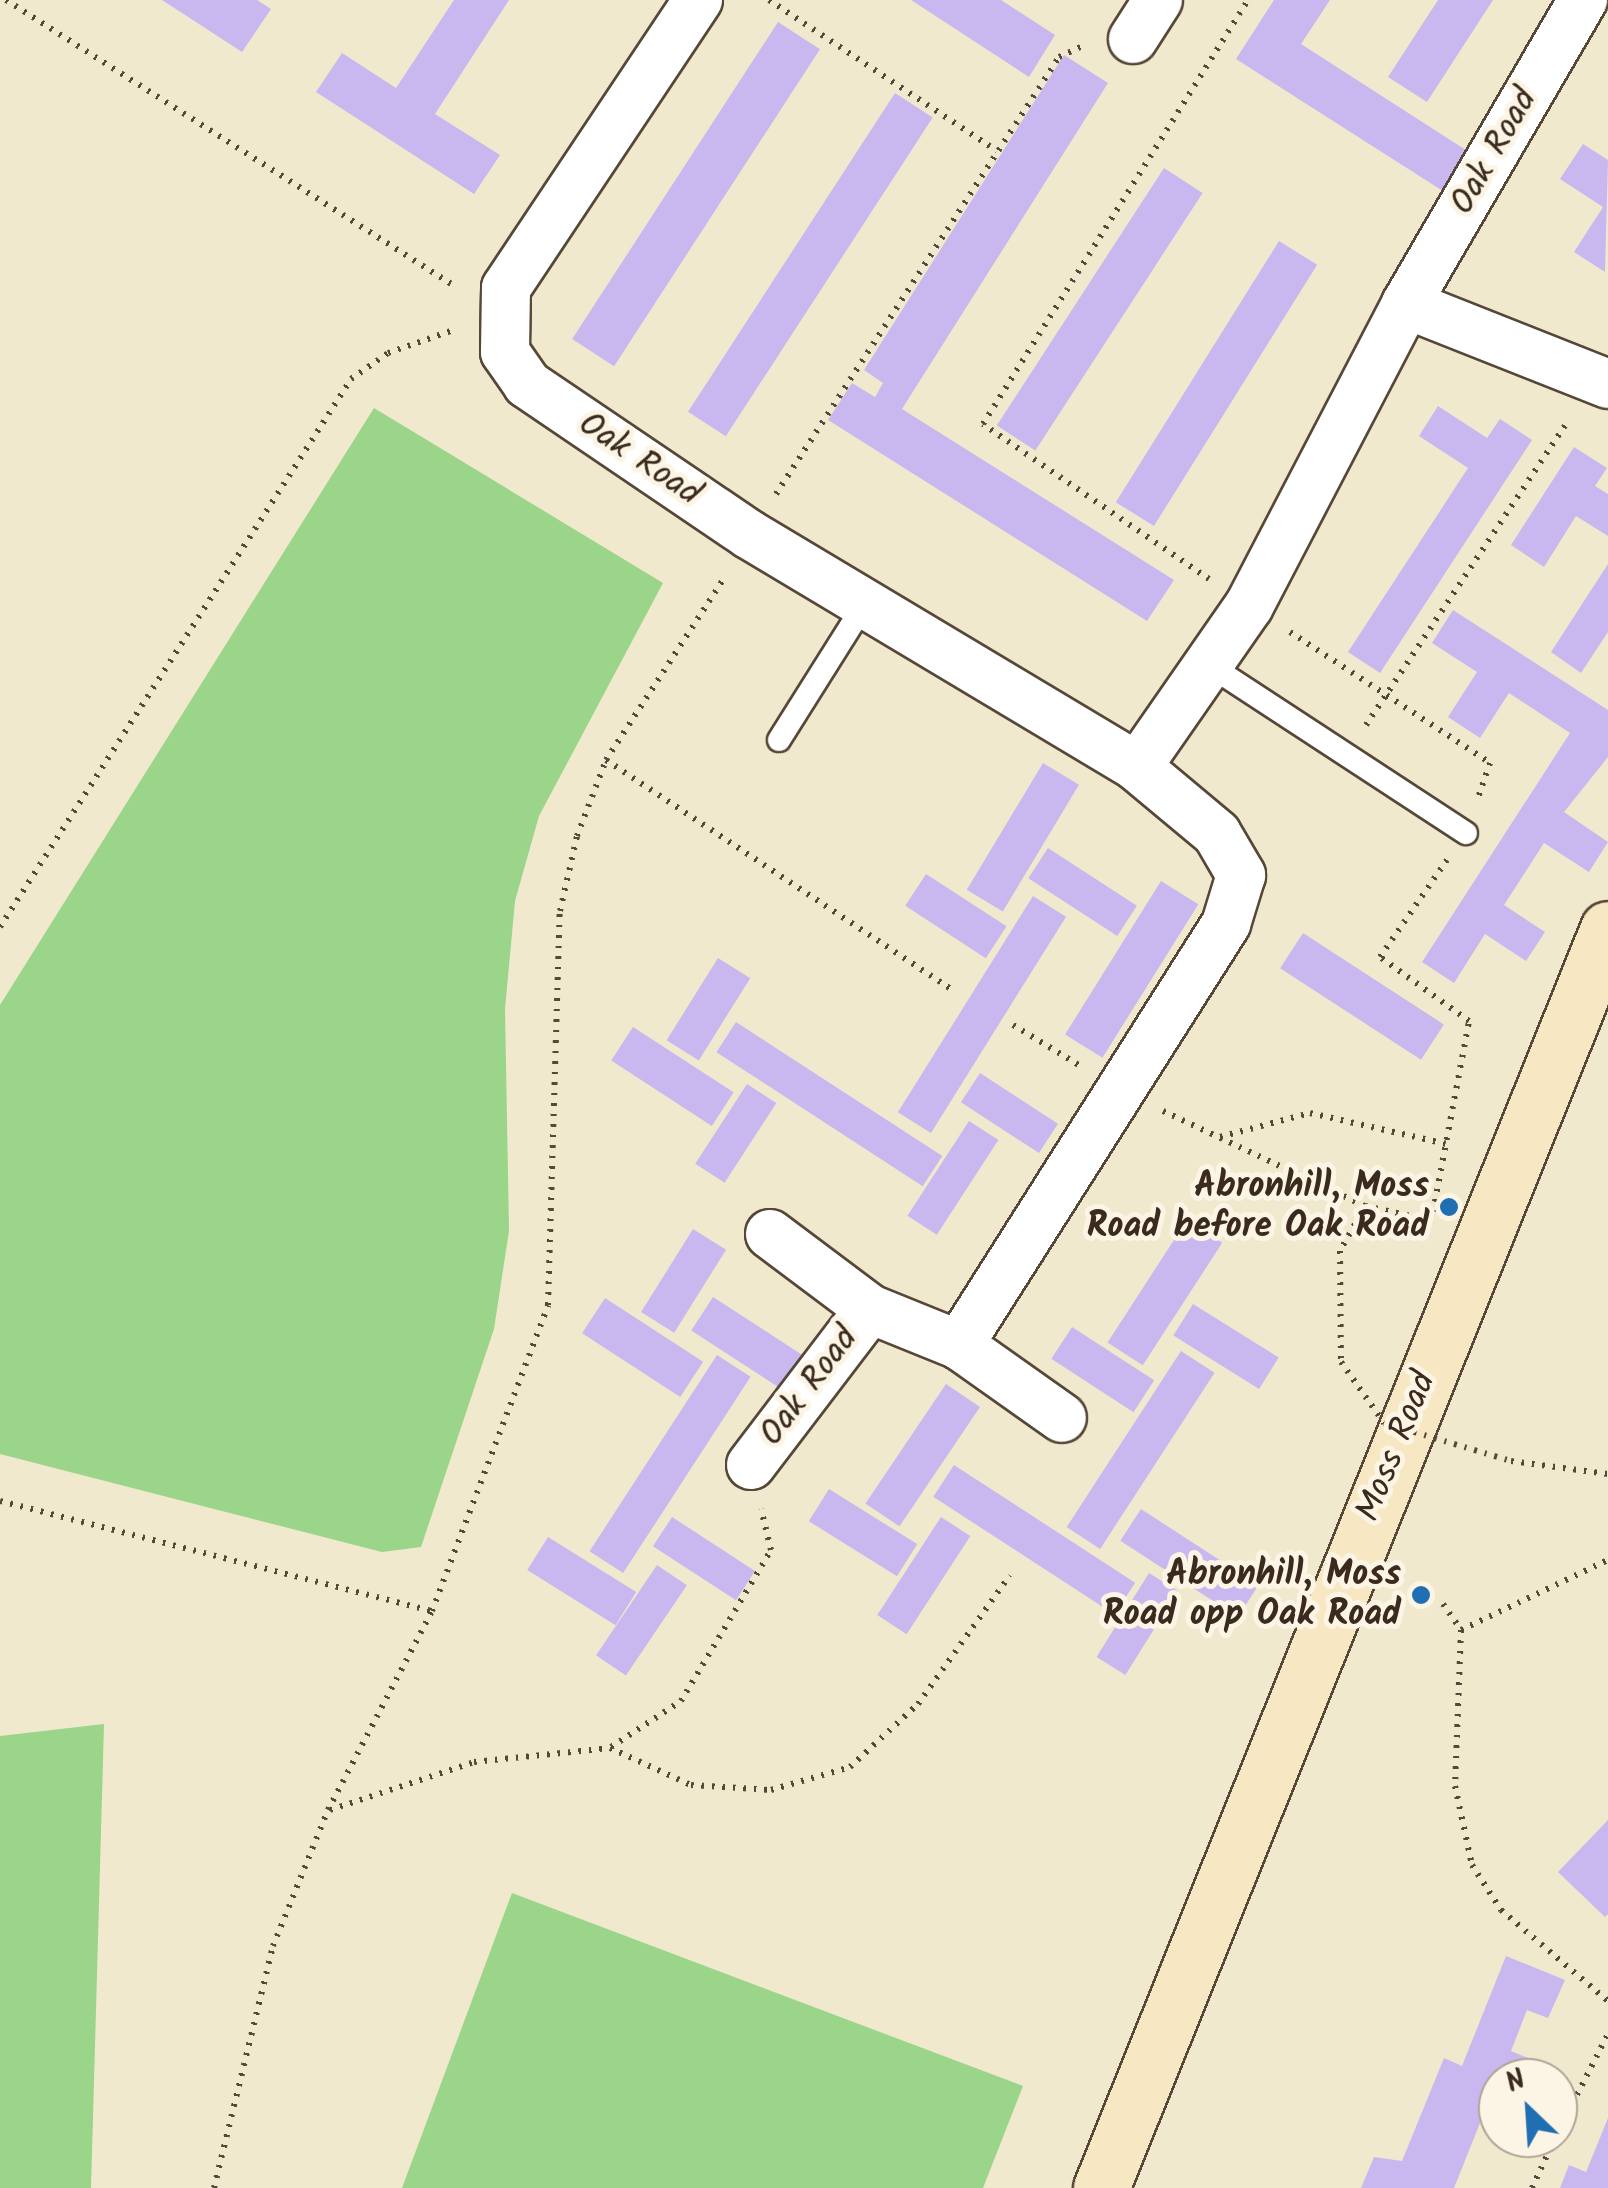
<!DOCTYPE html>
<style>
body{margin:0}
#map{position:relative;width:1608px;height:2188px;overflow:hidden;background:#f0e9cd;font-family:Kalam,sans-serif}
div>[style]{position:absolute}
.green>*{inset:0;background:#9ad589}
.building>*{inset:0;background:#c9b8f0;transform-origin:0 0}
.path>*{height:6px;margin-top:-3px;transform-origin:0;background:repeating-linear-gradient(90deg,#564738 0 2.5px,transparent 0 10.5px)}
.roads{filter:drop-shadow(2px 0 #564738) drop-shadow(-2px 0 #564738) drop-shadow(0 2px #564738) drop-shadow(0 -2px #564738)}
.lane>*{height:22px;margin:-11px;padding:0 11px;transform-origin:11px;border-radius:11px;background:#fff}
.street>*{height:48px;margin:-24px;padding:0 24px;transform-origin:24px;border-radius:24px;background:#fff}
.secondary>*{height:55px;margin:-27.5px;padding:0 27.5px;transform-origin:27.5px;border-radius:27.5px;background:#f7e8c3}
.path-bridge>*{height:6px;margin-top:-3px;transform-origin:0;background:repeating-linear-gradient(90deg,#564738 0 2.5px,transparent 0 10.5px)}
.dots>*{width:28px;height:28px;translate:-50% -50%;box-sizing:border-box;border:5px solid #fcf5e5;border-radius:50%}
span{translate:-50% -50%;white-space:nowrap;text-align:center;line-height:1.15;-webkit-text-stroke:10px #fcf5e5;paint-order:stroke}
.street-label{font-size:35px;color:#3b2a1e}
.poi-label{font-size:35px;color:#3b2a1e;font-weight:700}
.right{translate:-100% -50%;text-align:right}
.north{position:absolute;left:1478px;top:2058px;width:100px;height:100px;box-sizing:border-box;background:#fcf5e5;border:2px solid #afa495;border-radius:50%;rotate:335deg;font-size:28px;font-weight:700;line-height:40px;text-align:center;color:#3b2a1e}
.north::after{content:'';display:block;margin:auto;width:35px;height:45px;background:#1f6fb2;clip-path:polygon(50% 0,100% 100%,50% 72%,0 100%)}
</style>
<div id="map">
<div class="green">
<div style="clip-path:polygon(374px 408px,663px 583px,539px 816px,515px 901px,505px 1009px,509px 1231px,494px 1329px,421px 1547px,382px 1552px,0 1454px,0 1005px)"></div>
<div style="clip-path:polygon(104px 1724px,91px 2188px,0 2188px,0 1736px)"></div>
<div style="clip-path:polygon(512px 1893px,1023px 2086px,983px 2188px,402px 2188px)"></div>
</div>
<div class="building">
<div style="clip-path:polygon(162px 0,257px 0,271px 9px,242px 52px)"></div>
<div style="clip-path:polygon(454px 0,509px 0,435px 114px,500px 155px,474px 194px,316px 92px,342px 53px,396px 88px)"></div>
<div style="clip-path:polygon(911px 0,1001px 0,1055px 35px,1029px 77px)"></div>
<div style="clip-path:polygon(1274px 0,1330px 0,1301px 44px,1472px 154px,1446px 193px,1236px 59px)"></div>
<div style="clip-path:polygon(1438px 0,1493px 0,1427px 102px,1388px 77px)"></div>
<div style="left:778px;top:22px;width:50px;height:378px;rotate:33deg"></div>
<div style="clip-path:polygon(1064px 55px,1108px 83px,902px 409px,1174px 580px,1147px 621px,828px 420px,852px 383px,875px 397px,883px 383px,864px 370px)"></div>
<div style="left:895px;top:93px;width:45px;height:380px;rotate:33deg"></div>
<div style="clip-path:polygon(1583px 144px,1608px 160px,1605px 272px,1574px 252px,1603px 207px,1560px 179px)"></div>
<div style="left:1164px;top:168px;width:46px;height:307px;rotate:33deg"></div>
<div style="left:1279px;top:241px;width:45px;height:308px;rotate:32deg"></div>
<div style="clip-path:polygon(1438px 406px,1487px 438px,1500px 419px,1532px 440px,1380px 673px,1348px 652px,1468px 468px,1419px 436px)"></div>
<div style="clip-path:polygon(1574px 447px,1607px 468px,1595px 486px,1608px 494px,1608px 536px,1576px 516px,1544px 567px,1511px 545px)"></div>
<div style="clip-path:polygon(1608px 564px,1608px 632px,1581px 673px,1551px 652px)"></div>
<div style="clip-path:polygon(1453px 610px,1608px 710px,1608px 757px,1564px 812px,1608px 842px,1589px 872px,1544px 843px,1504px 905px,1545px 932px,1526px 961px,1485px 934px,1454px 983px,1422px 962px,1570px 733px,1509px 693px,1480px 738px,1448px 717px,1477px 672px,1432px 643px)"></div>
<div style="left:1043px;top:763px;width:42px;height:148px;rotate:31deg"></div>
<div style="left:1048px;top:848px;width:106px;height:36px;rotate:33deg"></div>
<div style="left:926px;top:874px;width:96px;height:38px;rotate:33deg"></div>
<div style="left:1161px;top:881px;width:44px;height:181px;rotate:32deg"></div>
<div style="left:1033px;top:896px;width:39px;height:255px;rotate:32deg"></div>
<div style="left:1303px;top:933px;width:168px;height:42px;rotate:33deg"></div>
<div style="left:718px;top:958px;width:38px;height:97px;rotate:32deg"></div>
<div style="left:736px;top:1022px;width:246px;height:36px;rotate:33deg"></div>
<div style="left:633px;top:1027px;width:120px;height:40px;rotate:33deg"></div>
<div style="left:980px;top:1073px;width:93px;height:35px;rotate:33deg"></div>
<div style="left:747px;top:1084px;width:35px;height:95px;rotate:33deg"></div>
<div style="left:969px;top:1121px;width:35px;height:113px;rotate:33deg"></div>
<div style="left:1187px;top:1220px;width:42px;height:146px;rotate:33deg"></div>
<div style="left:693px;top:1229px;width:39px;height:98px;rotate:32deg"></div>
<div style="left:713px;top:1297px;width:129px;height:40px;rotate:33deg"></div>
<div style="left:605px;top:1298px;width:117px;height:42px;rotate:33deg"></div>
<div style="left:1193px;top:1304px;width:101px;height:37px;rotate:32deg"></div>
<div style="left:1072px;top:1327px;width:98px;height:38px;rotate:33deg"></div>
<div style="left:1181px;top:1351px;width:40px;height:210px;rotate:33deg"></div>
<div style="left:717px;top:1355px;width:40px;height:234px;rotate:33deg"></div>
<div style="left:946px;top:1384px;width:41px;height:144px;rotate:34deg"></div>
<div style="left:954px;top:1465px;width:216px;height:38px;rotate:33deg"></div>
<div style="left:829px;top:1489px;width:104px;height:38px;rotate:32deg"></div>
<div style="left:1141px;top:1509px;width:140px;height:38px;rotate:33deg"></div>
<div style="left:672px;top:1517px;width:99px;height:35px;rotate:33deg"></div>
<div style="left:941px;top:1517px;width:35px;height:117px;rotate:33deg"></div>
<div style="left:548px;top:1537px;width:104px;height:39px;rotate:32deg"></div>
<div style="left:657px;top:1565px;width:36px;height:109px;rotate:34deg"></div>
<div style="left:1149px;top:1573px;width:34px;height:99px;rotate:32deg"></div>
<div style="clip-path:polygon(1608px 1820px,1608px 1914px,1605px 1917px,1558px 1872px)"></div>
<div style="clip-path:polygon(1506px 1956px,1565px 1980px,1548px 2018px,1527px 2010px,1511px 2051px,1533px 2060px,1526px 2078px,1498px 2078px,1454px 2188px,1361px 2188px,1374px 2157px,1402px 2161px,1444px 2058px,1462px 2066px)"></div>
<div style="clip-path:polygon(1608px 2118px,1608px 2188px,1560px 2188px,1569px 2165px,1586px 2172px)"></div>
</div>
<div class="path">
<div style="left:6px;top:0;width:534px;rotate:32.53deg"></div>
<div style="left:769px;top:0;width:273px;rotate:33.5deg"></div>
<div style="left:776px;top:494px;width:521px;rotate:-57.07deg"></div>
<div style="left:1059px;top:57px;width:31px;rotate:-25deg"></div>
<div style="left:1209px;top:579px;width:274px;rotate:-145.6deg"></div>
<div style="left:983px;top:424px;width:500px;rotate:-57.99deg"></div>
<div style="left:1290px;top:632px;width:239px;rotate:33.2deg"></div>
<div style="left:1490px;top:763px;width:39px;rotate:109deg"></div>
<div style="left:1366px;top:725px;width:367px;rotate:-56.4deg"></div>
<div style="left:606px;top:760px;width:419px;rotate:33.6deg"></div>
<div style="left:0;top:927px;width:651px;rotate:-57.36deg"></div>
<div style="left:351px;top:379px;width:45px;rotate:-35.1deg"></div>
<div style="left:388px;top:353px;width:72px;rotate:-19.4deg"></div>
<div style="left:1013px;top:1025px;width:81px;rotate:31.3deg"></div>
<div style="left:1163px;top:1111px;width:223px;rotate:25.2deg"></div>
<div style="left:1365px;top:1206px;width:70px;rotate:12.4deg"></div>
<div style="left:1220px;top:1137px;width:93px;rotate:-14.9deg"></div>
<div style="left:1310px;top:1113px;width:139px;rotate:12.8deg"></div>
<div style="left:1433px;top:1212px;width:194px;rotate:-79.3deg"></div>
<div style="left:1469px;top:1021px;width:110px;rotate:-144.3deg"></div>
<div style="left:1380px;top:957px;width:118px;rotate:-55.4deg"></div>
<div style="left:1511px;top:1461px;width:98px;rotate:7.6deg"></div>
<div style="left:0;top:1501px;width:446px;rotate:14.3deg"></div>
<div style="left:1443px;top:1604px;width:32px;rotate:55deg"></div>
<div style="left:1461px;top:1630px;width:156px;rotate:92.2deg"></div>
<div style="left:1455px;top:1786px;width:81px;rotate:77.9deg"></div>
<div style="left:1472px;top:1865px;width:54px;rotate:57.2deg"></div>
<div style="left:1501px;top:1910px;width:140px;rotate:40.4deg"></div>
<div style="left:1461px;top:1630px;width:163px;rotate:-25.5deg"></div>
<div style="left:611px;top:1747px;width:84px;rotate:-33.3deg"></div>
<div style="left:681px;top:1701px;width:176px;rotate:-59.2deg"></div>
<div style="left:771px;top:1550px;width:42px;rotate:-103.7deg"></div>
<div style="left:330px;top:1810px;width:152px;rotate:-18.4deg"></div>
<div style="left:474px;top:1762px;width:137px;rotate:-5.9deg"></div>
<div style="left:610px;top:1748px;width:89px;rotate:24.6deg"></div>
<div style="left:691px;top:1785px;width:80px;rotate:3.6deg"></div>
<div style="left:771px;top:1790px;width:82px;rotate:-16.2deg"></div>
<div style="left:850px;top:1767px;width:93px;rotate:-42.8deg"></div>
<div style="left:918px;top:1704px;width:158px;rotate:-54.5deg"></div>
<div style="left:1558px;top:2132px;width:110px;rotate:-63deg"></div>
<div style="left:214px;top:2188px;width:249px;rotate:-76.3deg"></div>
<div style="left:273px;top:1946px;width:147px;rotate:-68deg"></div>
<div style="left:328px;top:1810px;width:225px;rotate:-62.4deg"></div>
<div style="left:432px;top:1611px;width:327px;rotate:-69.2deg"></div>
<div style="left:548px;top:1305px;width:394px;rotate:-88.3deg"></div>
<div style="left:560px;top:911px;width:77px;rotate:-77.2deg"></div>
<div style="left:577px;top:836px;width:81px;rotate:-69.1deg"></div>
<div style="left:606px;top:760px;width:218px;rotate:-57deg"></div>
<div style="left:1532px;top:2188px;width:55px;rotate:-65.3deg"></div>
</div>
<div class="roads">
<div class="lane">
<div style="left:1209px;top:665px;width:307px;rotate:33.2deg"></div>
<div style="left:779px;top:740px;width:163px;rotate:-57.8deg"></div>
</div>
<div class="street">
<div style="left:698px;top:0;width:346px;rotate:123.7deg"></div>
<div style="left:506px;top:288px;width:64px;rotate:90.9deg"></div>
<div style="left:505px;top:352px;width:39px;rotate:55deg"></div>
<div style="left:527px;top:384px;width:269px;rotate:34.1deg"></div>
<div style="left:750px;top:535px;width:451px;rotate:30.9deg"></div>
<div style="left:1137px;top:767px;width:104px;rotate:39.9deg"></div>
<div style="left:1217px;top:834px;width:48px;rotate:59.7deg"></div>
<div style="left:1241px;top:875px;width:51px;rotate:107deg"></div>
<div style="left:1226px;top:924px;width:499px;rotate:122.4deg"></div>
<div style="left:1133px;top:39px;width:46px;rotate:-57.3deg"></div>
<div style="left:1406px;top:304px;width:217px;rotate:21.6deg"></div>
<div style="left:1137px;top:767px;width:196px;rotate:-55.2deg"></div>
<div style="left:1249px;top:606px;width:340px;rotate:-62.5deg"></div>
<div style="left:1406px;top:304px;width:352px;rotate:-59.8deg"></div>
<div style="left:770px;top:1234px;width:125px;rotate:36.9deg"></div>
<div style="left:870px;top:1309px;width:96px;rotate:22deg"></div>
<div style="left:959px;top:1345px;width:126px;rotate:35.3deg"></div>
<div style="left:751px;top:1465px;width:196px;rotate:-52.7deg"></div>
</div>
<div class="secondary">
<div style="left:1101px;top:2188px;width:1357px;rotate:-68.07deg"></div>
</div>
</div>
<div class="path-bridge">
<div style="left:1365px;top:1206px;width:51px;rotate:119.1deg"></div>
<div style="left:1340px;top:1251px;width:111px;rotate:89.5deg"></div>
<div style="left:1341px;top:1362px;width:75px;rotate:54.8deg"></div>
<div style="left:1384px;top:1423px;width:133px;rotate:16.7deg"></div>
</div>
<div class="dots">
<div style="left:1449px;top:1207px;background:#1f6fb2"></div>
<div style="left:1421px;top:1595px;background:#1f6fb2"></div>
</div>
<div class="street-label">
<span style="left:1495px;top:152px;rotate:-60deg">Oak Road</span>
<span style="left:639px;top:460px;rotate:34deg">Oak Road</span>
<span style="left:810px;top:1387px;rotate:-53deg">Oak Road</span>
<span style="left:1397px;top:1447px;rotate:-68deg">Moss Road</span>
</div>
<div class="poi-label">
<span class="right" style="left:1429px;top:1207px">Abronhill, Moss<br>Road before Oak Road</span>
<span class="right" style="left:1401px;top:1595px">Abronhill, Moss<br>Road opp Oak Road</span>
</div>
<div class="north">N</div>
</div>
